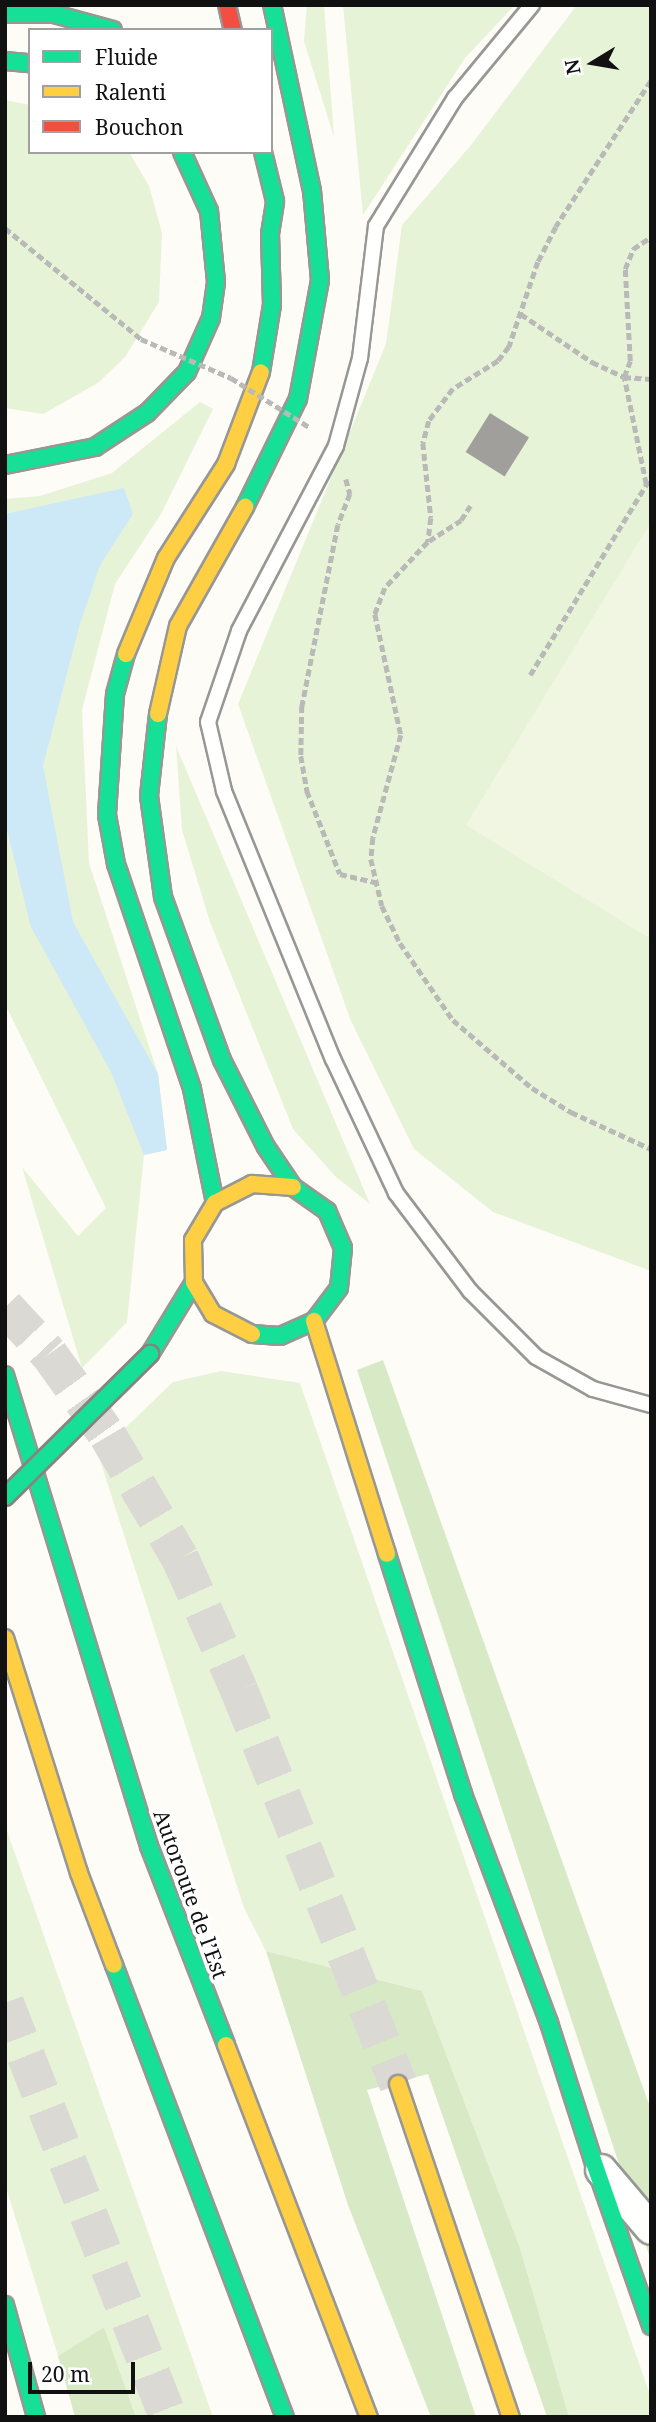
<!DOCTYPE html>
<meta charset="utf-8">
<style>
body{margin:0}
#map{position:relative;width:656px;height:2422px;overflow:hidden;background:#fdfcf7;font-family:"Noto Serif",serif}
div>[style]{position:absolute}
.green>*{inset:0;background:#e7f3d7}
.forest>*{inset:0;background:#d8eac5}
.pitch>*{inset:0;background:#f0f6e1}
.water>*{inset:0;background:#cde8f7}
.building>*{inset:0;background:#a19f9c;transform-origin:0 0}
.highway-tunnel>*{height:38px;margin-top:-19px;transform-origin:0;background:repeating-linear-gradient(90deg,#dad9d4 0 38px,transparent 0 57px)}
.path>*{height:4.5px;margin-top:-2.25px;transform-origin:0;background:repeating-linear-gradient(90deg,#b9b9b8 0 7px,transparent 0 10.5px)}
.roads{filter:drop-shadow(2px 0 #979795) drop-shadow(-2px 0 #979795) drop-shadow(0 2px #979795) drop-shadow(0 -2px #979795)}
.lane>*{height:14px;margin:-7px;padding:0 7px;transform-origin:7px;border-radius:7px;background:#fffffe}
.street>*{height:30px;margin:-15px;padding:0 15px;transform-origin:15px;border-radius:15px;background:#fffffe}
.fast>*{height:16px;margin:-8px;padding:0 8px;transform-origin:8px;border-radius:8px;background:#16e098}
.slow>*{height:16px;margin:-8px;padding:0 8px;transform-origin:8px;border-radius:8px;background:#ffcf43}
.jam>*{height:16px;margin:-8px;padding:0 8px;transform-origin:8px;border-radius:8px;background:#f24e42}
.path-bridge>*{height:4.5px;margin-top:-2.25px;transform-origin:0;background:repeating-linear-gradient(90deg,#b9b9b8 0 7px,transparent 0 10.5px)}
.bridges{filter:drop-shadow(2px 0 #858482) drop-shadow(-2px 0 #858482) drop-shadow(0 2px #858482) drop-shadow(0 -2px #858482)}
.fast-bridge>*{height:16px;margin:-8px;padding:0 8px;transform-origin:8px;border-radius:8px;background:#16e098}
span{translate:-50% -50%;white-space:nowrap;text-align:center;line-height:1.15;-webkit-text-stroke:7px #fff;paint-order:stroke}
.street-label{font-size:21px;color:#111}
.frame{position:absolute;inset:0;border:7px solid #111;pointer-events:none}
.legend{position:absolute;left:28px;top:28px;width:245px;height:126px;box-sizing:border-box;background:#fff;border:2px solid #a0a0a0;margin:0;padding:9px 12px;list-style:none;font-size:21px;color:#111}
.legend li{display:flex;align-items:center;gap:14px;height:35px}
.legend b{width:35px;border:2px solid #a0a0a0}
.north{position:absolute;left:558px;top:28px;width:70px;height:70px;-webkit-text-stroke:5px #fff;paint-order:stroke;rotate:259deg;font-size:19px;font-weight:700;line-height:28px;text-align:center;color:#111}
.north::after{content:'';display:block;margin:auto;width:24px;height:32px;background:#111;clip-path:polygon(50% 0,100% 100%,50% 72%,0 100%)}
.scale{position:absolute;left:28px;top:2362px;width:107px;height:32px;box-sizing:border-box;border:4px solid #111;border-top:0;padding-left:9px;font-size:21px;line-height:24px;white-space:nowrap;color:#111;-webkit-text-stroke:5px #fff;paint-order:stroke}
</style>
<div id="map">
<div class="green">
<div style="clip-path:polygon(307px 5px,324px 5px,334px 137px,304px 41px)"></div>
<div style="clip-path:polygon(343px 5px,515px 5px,465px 58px,363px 215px)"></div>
<div style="clip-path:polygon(577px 5px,651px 5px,651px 1271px,493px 1212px,414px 1149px,351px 1021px,238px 704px,386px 344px,402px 225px,471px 145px)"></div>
<div style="clip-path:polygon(5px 100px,30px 105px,30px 152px,129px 152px,149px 186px,162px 233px,159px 302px,125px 357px,98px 383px,43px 414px,5px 408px)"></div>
<div style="clip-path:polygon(200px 402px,213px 409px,161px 514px,115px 584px,82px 710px,89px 863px,158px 1074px,167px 1150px,144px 1155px,127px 1322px,82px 1368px,22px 1167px,78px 1236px,106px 1208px,5px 1004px,5px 499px,40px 496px,112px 473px)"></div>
<div style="clip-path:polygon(176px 746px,370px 1204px,336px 1177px,293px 1129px,210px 922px,182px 830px)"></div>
<div style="clip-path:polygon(221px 1371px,300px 1383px,651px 2398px,651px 2417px,569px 2417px,520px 2248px,422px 1991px,266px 1951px,244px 1908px,98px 1454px,173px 1382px)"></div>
<div style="clip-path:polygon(5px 1825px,213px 2417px,136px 2417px,104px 2327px,58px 2356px,5px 2184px)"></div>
</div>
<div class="forest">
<div style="clip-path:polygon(383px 1360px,651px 2110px,651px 2261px,357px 1370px)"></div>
<div style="clip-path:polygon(266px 1951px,422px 1991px,520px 2248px,569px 2417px,547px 2417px,428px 2074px,367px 2090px,476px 2417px,431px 2417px,348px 2205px)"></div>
<div style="clip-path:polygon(104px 2327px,136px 2417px,75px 2417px,58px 2356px)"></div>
</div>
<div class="pitch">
<div style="clip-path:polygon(651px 522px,651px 939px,466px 825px)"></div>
</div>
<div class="water">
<div style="clip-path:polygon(124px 488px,133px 514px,100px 565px,79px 627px,43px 766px,73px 922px,158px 1074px,167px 1150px,144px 1155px,111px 1072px,31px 927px,5px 822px,5px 514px)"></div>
</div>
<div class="building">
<div style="left:490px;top:413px;width:46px;height:46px;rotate:32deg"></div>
</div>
<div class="highway-tunnel">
<div style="left:5px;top:1307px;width:64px;rotate:46.9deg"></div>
<div style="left:49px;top:1354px;width:101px;rotate:54.3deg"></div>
<div style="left:108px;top:1436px;width:142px;rotate:59.5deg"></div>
<div style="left:180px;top:1558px;width:145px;rotate:65.9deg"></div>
<div style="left:239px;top:1690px;width:425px;rotate:68deg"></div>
<div style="left:5px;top:2003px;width:445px;rotate:68.5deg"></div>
</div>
<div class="path">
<div style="left:651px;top:81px;width:174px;rotate:123.1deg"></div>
<div style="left:556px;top:227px;width:39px;rotate:117deg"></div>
<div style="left:538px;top:262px;width:90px;rotate:108.8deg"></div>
<div style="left:509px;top:347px;width:18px;rotate:128deg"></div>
<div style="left:498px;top:361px;width:53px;rotate:148.1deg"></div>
<div style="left:453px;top:389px;width:40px;rotate:127deg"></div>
<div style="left:429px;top:421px;width:23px;rotate:105deg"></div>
<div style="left:423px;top:443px;width:75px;rotate:83.9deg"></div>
<div style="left:431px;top:518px;width:24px;rotate:97deg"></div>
<div style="left:428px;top:542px;width:63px;rotate:133.1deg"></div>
<div style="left:385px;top:588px;width:28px;rotate:111deg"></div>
<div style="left:375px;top:614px;width:124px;rotate:77.9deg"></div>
<div style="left:401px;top:735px;width:107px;rotate:105.2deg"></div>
<div style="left:373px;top:838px;width:21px;rotate:95deg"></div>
<div style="left:371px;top:859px;width:48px;rotate:76.8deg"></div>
<div style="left:382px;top:906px;width:41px;rotate:64.1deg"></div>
<div style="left:400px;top:943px;width:93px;rotate:55.5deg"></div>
<div style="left:453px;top:1020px;width:104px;rotate:40.7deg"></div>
<div style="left:532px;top:1088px;width:46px;rotate:31.6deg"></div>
<div style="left:571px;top:1112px;width:88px;rotate:24.8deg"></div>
<div style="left:521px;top:314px;width:86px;rotate:34.1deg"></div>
<div style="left:592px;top:362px;width:35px;rotate:25deg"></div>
<div style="left:624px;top:377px;width:27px;rotate:4deg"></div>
<div style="left:346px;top:479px;width:16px;rotate:75deg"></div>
<div style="left:350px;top:494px;width:33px;rotate:111deg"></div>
<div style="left:338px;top:525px;width:185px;rotate:101.2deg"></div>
<div style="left:302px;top:706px;width:50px;rotate:91.1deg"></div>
<div style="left:301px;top:756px;width:36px;rotate:80deg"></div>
<div style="left:307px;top:791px;width:89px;rotate:68.3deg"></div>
<div style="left:340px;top:874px;width:36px;rotate:13deg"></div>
<div style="left:646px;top:484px;width:109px;rotate:-101.6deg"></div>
<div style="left:624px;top:377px;width:17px;rotate:-69deg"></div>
<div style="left:630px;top:361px;width:92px;rotate:-93.1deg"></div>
<div style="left:625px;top:269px;width:22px;rotate:-68deg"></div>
<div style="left:633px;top:249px;width:22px;rotate:-34deg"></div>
<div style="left:429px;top:541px;width:38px;rotate:-33deg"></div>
<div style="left:461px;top:520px;width:17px;rotate:-57deg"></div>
<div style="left:530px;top:675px;width:232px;rotate:-58.6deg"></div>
</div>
<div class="roads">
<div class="lane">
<div style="left:532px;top:5px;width:121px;rotate:129.6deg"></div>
<div style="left:455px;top:98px;width:150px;rotate:121.7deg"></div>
<div style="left:376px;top:226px;width:133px;rotate:96.9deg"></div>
<div style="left:360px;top:358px;width:91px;rotate:105.3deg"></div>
<div style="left:336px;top:446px;width:209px;rotate:117.7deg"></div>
<div style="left:239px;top:631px;width:96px;rotate:108.8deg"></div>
<div style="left:208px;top:722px;width:71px;rotate:76.9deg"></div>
<div style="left:224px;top:791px;width:289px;rotate:67.9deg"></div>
<div style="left:333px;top:1059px;width:148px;rotate:64.8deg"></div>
<div style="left:396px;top:1193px;width:123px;rotate:52.9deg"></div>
<div style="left:470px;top:1291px;width:93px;rotate:45deg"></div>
<div style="left:536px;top:1357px;width:65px;rotate:29.3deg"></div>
<div style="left:593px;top:1389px;width:60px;rotate:15.4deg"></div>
</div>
<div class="street">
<div style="left:601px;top:2170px;width:77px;rotate:49.7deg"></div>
</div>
<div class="fast">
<div style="left:5px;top:14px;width:49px"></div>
<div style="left:54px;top:14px;width:61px;rotate:15.2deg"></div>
<div style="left:5px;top:61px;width:25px;rotate:5deg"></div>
<div style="left:261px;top:372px;width:68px;rotate:-80.7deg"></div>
<div style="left:272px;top:305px;width:71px;rotate:-91.6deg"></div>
<div style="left:270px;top:234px;width:33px;rotate:-81deg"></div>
<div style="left:275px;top:201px;width:50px;rotate:-103.8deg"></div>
<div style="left:5px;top:465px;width:92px;rotate:-11.3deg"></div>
<div style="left:95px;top:447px;width:62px;rotate:-33.2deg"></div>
<div style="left:147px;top:413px;width:57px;rotate:-45.7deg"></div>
<div style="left:187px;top:372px;width:59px;rotate:-66deg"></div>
<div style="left:211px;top:318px;width:36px;rotate:-82deg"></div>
<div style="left:216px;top:282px;width:71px;rotate:-95.6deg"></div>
<div style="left:209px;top:211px;width:65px;rotate:-114.6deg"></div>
<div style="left:245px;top:507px;width:120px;rotate:-63.9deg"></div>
<div style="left:298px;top:399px;width:121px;rotate:-79.5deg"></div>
<div style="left:320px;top:280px;width:89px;rotate:-95.1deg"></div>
<div style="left:312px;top:191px;width:190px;rotate:-102.1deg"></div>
<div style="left:126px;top:654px;width:41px;rotate:105.4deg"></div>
<div style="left:115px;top:694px;width:121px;rotate:93.8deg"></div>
<div style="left:107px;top:815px;width:50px;rotate:79.6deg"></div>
<div style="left:116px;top:864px;width:237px;rotate:71.3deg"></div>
<div style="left:192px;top:1089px;width:116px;rotate:78.6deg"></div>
<div style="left:158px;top:714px;width:82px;rotate:96.3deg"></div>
<div style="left:149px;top:796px;width:102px;rotate:82.1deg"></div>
<div style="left:163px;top:897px;width:173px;rotate:70.1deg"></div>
<div style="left:222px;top:1060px;width:97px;rotate:63.2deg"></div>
<div style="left:266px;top:1147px;width:48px;rotate:56deg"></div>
<div style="left:293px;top:1187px;width:42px;rotate:35.2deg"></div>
<div style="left:327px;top:1211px;width:40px;rotate:66.6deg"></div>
<div style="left:343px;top:1248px;width:40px;rotate:95.7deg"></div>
<div style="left:339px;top:1288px;width:41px;rotate:127.1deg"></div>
<div style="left:314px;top:1321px;width:37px;rotate:156deg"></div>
<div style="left:280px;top:1336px;width:28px;rotate:-176deg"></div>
<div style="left:150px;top:1354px;width:84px;rotate:-58.6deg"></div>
<div style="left:5px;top:1375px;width:493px;rotate:73deg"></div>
<div style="left:149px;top:1846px;width:213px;rotate:68.8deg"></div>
<div style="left:387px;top:1554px;width:252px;rotate:72.4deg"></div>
<div style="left:463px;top:1794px;width:245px;rotate:69.4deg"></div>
<div style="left:549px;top:2023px;width:144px;rotate:72.2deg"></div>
<div style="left:114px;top:1965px;width:483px;rotate:69.3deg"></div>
<div style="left:593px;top:2160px;width:176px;rotate:70.7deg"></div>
<div style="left:5px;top:2305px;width:116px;rotate:74.5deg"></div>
</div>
<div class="slow">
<div style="left:126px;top:654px;width:104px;rotate:-67.4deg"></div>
<div style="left:166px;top:558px;width:112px;rotate:-57.4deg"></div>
<div style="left:226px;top:464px;width:98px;rotate:-69.2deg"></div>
<div style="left:158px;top:714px;width:90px;rotate:-77.2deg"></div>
<div style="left:178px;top:626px;width:137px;rotate:-60.6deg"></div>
<div style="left:314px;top:1321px;width:244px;rotate:72.6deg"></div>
<div style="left:252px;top:1334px;width:44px;rotate:-152.9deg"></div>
<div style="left:213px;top:1314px;width:37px;rotate:-121deg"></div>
<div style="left:194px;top:1282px;width:42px;rotate:-91.4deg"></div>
<div style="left:193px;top:1240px;width:43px;rotate:-59.3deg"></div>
<div style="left:215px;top:1203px;width:42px;rotate:-27.2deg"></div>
<div style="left:252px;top:1184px;width:41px;rotate:4.2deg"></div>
<div style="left:5px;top:1638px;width:246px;rotate:72.5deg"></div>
<div style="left:79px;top:1873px;width:98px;rotate:69.2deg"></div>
<div style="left:226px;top:2045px;width:399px;rotate:69deg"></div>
<div style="left:398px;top:2084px;width:352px;rotate:71.3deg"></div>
</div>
<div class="jam">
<div style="left:227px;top:5px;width:26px;rotate:77deg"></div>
</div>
</div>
<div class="path-bridge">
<div style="left:5px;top:228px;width:176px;rotate:39.2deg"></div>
<div style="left:141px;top:339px;width:98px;rotate:23.4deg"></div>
<div style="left:231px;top:378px;width:92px;rotate:32.1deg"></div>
</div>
<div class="bridges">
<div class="fast-bridge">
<div style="left:5px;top:1497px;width:204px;rotate:-44.6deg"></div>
</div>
</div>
<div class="street-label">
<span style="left:191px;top:1894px;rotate:70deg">Autoroute de l’Est</span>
</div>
<div class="frame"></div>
<ul class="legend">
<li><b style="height:9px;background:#16e098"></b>Fluide</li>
<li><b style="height:9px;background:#ffcf43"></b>Ralenti</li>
<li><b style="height:9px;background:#f24e42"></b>Bouchon</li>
</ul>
<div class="north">N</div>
<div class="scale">20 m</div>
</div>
